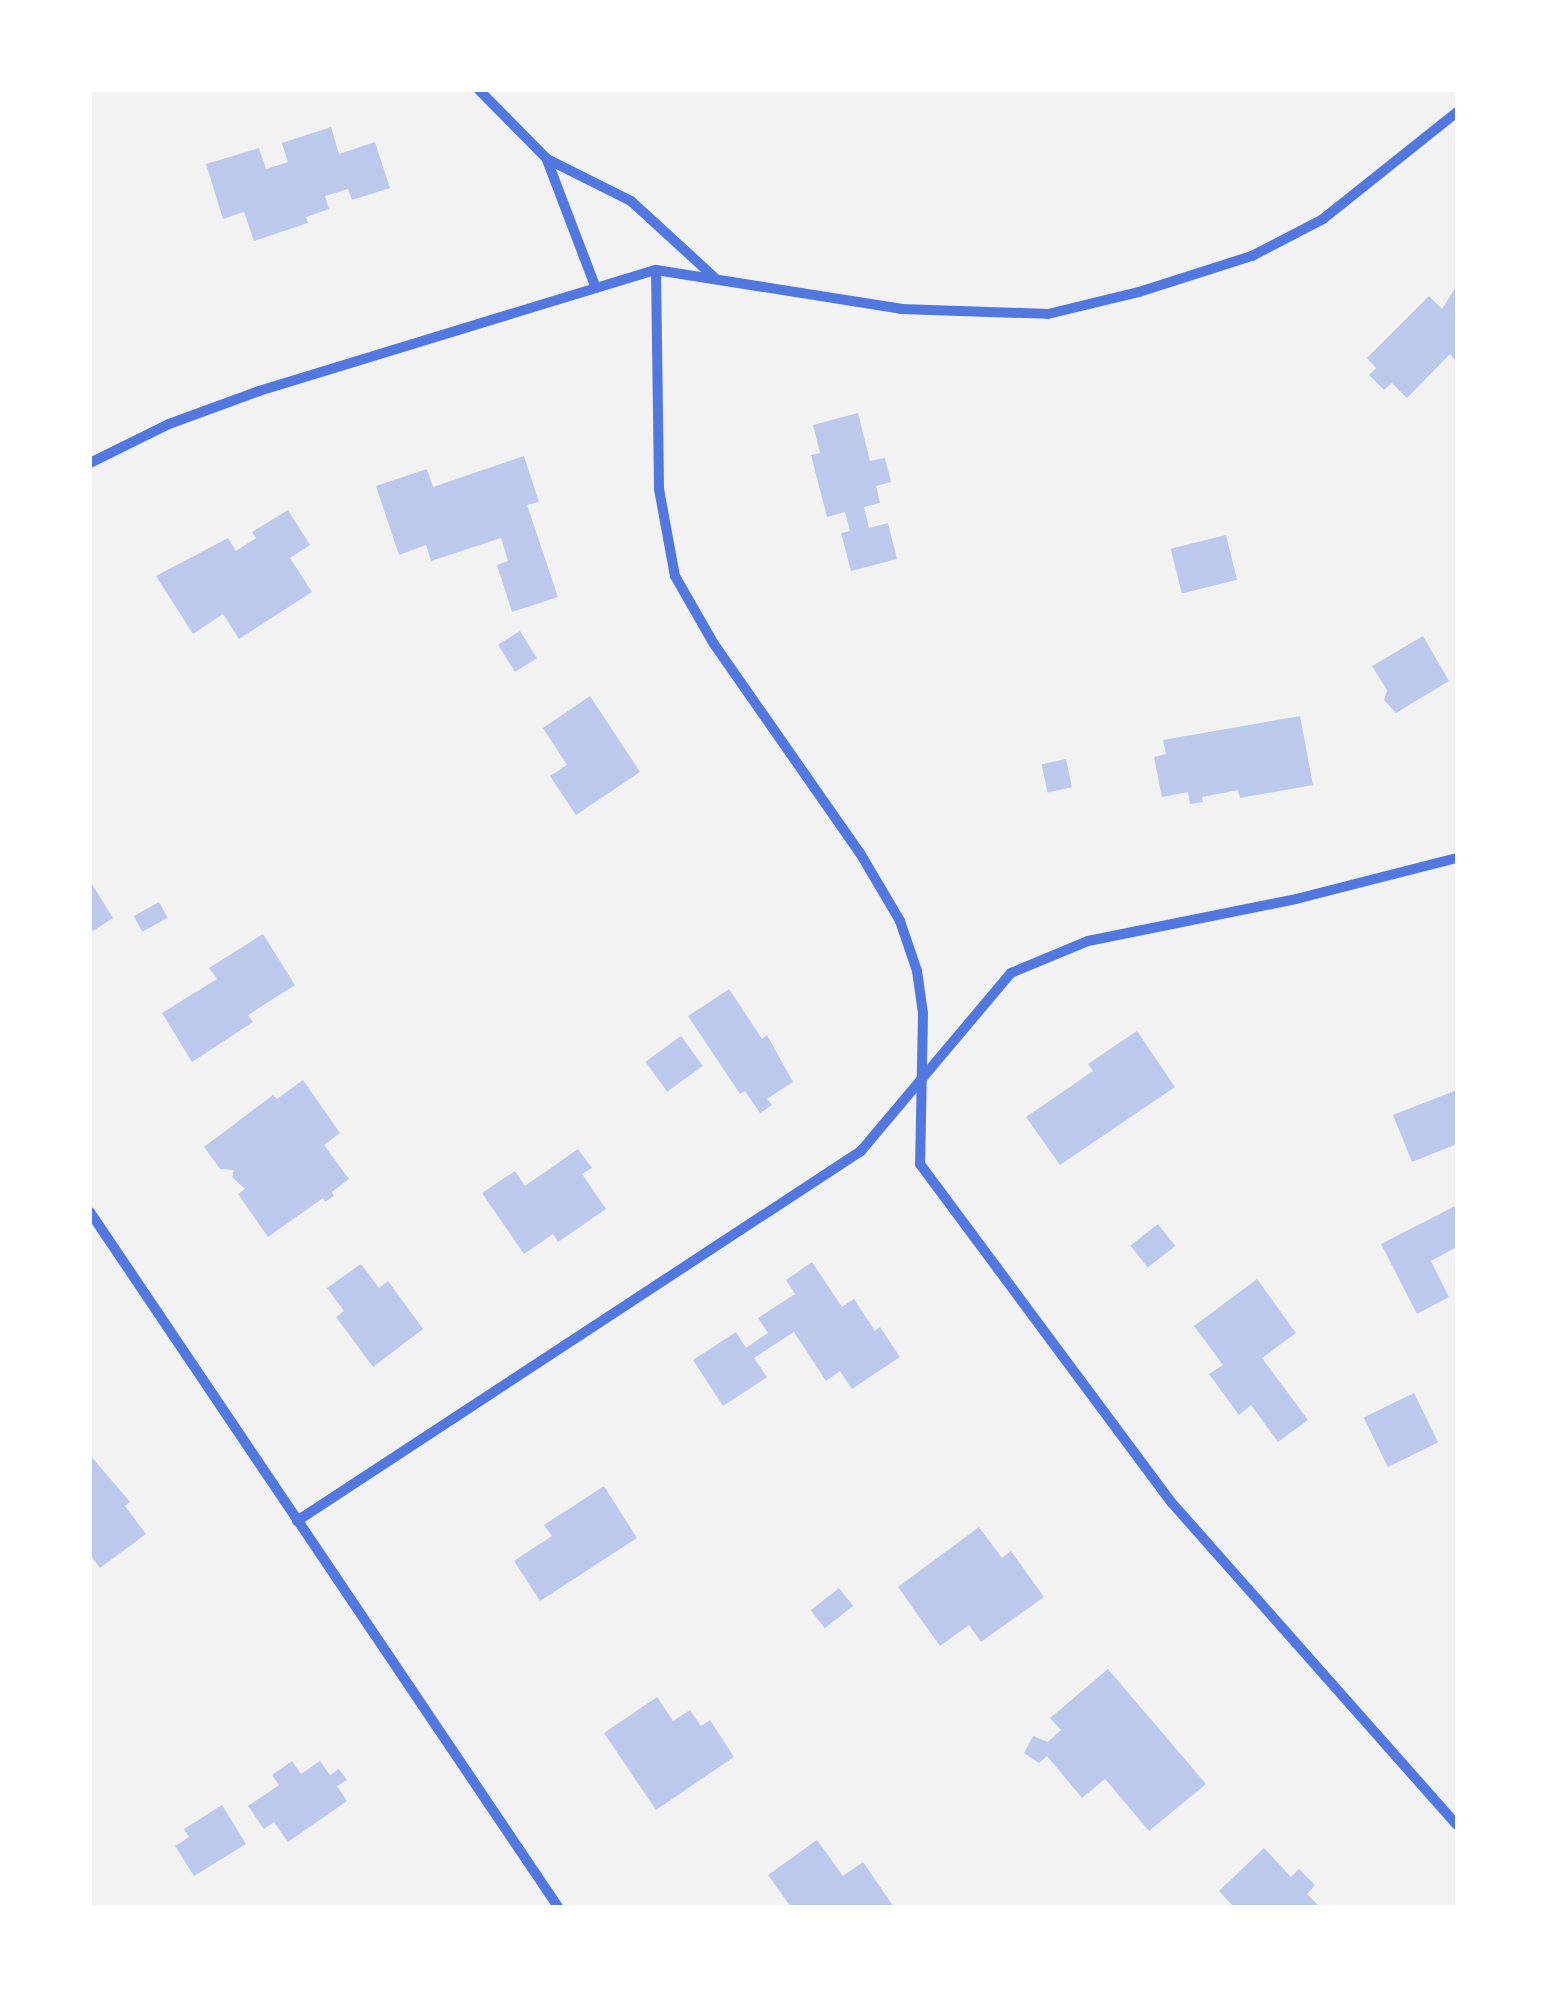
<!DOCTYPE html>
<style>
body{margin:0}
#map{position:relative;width:1547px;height:1997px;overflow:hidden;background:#f2f2f2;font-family:"Golos Text",sans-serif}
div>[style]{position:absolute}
.building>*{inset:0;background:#bdc9ec;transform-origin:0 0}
.minor>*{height:10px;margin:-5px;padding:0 5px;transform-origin:5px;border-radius:5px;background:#5277de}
span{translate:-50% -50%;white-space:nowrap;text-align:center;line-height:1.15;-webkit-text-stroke:10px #fff;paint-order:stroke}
.frame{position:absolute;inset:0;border:92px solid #fff;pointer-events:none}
</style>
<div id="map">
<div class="building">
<div style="clip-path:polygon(331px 127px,339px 154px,375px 142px,390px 188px,352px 200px,348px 189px,325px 196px,329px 209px,306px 217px,308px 223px,254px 241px,244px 212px,223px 219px,206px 164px,259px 148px,266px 169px,288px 162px,282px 143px)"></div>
<div style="clip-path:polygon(1457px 285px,1457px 362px,1450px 354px,1407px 398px,1392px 383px,1384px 390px,1369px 375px,1376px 368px,1367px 358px,1429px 296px,1442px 309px)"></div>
<div style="clip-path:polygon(858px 413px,870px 461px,885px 458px,891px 482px,876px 486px,880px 503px,864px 507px,869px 528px,888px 523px,897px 559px,851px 571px,841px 533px,850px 531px,845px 512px,827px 517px,811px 455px,820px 453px,813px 425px)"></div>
<div style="clip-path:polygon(524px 456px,539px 502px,527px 505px,558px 597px,512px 612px,497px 565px,508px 561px,501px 538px,431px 561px,426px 545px,399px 555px,376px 486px,427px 469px,433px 487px)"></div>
<div style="clip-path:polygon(288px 510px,310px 545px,290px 558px,312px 592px,239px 639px,223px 614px,193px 634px,156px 576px,228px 538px,236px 551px,256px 538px,252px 532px)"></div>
<div style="left:1226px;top:535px;width:46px;height:57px;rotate:76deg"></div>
<div style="left:520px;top:631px;width:32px;height:26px;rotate:58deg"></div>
<div style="clip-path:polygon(1423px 636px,1449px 681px,1396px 713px,1384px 700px,1387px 690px,1372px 666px)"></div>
<div style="clip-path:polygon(590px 696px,640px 772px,576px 815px,550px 776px,567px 765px,543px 728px)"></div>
<div style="clip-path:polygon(1300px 716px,1313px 785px,1240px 798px,1238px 790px,1202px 797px,1203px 802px,1190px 804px,1188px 792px,1162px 797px,1154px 757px,1166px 754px,1163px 740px)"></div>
<div style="left:1066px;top:759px;width:29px;height:25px;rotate:78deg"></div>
<div style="clip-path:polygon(90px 881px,113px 918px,90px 933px)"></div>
<div style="left:159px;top:902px;width:18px;height:29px;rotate:61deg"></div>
<div style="clip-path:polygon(263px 934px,295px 985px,248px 1015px,253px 1022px,192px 1062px,162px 1013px,217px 979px,209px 968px)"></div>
<div style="clip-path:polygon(729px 989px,762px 1039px,767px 1035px,793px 1082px,767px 1099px,772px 1105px,760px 1113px,745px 1091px,740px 1094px,688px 1016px)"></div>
<div style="clip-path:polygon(1137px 1031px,1175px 1087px,1060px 1165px,1026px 1117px,1093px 1071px,1088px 1064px)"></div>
<div style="left:681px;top:1036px;width:37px;height:44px;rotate:54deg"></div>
<div style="clip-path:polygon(303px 1080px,340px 1133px,324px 1145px,349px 1179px,332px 1192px,334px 1196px,325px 1202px,323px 1198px,268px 1237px,238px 1194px,245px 1189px,232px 1177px,234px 1170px,220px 1169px,204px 1147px,273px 1095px,277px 1099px)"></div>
<div style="clip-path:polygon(1457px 1090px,1457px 1144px,1412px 1162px,1393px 1115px)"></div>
<div style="clip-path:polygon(578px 1149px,592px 1168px,582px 1174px,606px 1209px,558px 1242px,553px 1234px,524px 1254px,482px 1193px,515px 1171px,525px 1186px)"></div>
<div style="clip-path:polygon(1457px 1205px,1457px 1247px,1431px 1261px,1449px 1297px,1417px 1314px,1381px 1244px)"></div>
<div style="left:1158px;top:1224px;width:28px;height:35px;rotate:52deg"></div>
<div style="clip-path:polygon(812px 1262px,842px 1307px,854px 1299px,875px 1331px,880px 1327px,900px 1357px,852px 1389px,840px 1371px,826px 1381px,794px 1332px,754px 1358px,767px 1377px,723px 1406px,693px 1360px,736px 1332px,746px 1348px,768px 1333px,758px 1318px,795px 1294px,786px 1280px)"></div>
<div style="clip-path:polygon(361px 1264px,379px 1288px,388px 1281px,423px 1329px,373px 1367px,336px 1317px,344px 1311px,327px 1288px)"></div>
<div style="clip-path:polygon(1257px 1279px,1296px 1333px,1262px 1358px,1308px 1420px,1278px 1442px,1251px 1405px,1239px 1415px,1209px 1374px,1223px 1365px,1194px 1326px)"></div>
<div style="left:1414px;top:1393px;width:55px;height:56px;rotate:64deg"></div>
<div style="clip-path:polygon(90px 1455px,130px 1502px,125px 1506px,146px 1534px,100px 1568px,90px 1555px)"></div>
<div style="clip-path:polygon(604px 1486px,637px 1538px,540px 1601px,514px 1561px,552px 1536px,544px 1525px)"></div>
<div style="clip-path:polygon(979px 1527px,1002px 1558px,1011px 1551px,1044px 1597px,981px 1642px,969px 1625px,940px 1646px,898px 1587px)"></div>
<div style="left:839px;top:1588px;width:23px;height:36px;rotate:52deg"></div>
<div style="clip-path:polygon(1108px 1669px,1206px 1784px,1149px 1831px,1105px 1779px,1082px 1798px,1047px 1756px,1039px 1763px,1024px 1753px,1033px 1736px,1048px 1742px,1061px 1730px,1050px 1718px)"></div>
<div style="clip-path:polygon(657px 1697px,673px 1721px,690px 1710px,701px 1726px,710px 1720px,734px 1757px,656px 1810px,604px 1733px)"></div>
<div style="clip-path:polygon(292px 1761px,301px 1774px,320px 1761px,330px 1775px,339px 1769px,347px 1780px,337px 1786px,347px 1801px,288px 1842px,274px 1822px,264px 1829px,248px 1806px,279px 1785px,272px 1775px)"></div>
<div style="clip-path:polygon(222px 1805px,246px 1844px,194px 1876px,175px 1846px,189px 1837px,184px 1829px)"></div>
<div style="clip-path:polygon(817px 1840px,843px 1876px,863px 1862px,894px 1907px,791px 1907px,768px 1875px)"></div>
<div style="clip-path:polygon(1264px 1848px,1291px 1877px,1299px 1869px,1315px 1885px,1307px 1894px,1320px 1907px,1234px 1907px,1219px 1891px)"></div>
</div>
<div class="minor">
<div style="left:479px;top:90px;width:97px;rotate:45.4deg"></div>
<div style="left:547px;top:159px;width:94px;rotate:26.6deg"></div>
<div style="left:631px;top:201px;width:113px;rotate:42.5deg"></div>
<div style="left:547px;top:160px;width:137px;rotate:69.1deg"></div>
<div style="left:656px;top:270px;width:219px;rotate:89.2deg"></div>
<div style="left:659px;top:489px;width:88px;rotate:79.6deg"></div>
<div style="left:675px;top:576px;width:78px;rotate:60.2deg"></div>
<div style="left:714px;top:644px;width:255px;rotate:55.1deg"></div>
<div style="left:860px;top:853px;width:79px;rotate:59.5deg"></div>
<div style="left:900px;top:921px;width:53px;rotate:71.2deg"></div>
<div style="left:917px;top:971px;width:42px;rotate:81.9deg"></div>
<div style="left:923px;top:1013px;width:151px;rotate:91.1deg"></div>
<div style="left:920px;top:1164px;width:422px;rotate:53.4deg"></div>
<div style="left:1172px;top:1503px;width:430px;rotate:48.5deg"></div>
<div style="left:90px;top:463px;width:88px;rotate:-26.3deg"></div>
<div style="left:169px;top:424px;width:96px;rotate:-20.1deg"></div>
<div style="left:259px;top:391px;width:415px;rotate:-17deg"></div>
<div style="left:656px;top:270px;width:248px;rotate:9deg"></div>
<div style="left:901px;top:309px;width:147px;rotate:1.9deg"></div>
<div style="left:1048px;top:314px;width:94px;rotate:-13.6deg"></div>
<div style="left:1139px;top:292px;width:119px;rotate:-17.7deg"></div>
<div style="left:1252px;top:256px;width:80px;rotate:-27.5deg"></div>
<div style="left:1323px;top:219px;width:171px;rotate:-38.6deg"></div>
<div style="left:90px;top:1212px;width:838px;rotate:56.04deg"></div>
<div style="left:297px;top:1521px;width:675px;rotate:-33.27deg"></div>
<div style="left:861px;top:1151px;width:233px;rotate:-49.9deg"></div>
<div style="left:1011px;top:973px;width:83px;rotate:-22.6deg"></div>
<div style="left:1088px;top:941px;width:212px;rotate:-11.4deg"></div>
<div style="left:1296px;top:899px;width:166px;rotate:-14.3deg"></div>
</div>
<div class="frame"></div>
</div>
